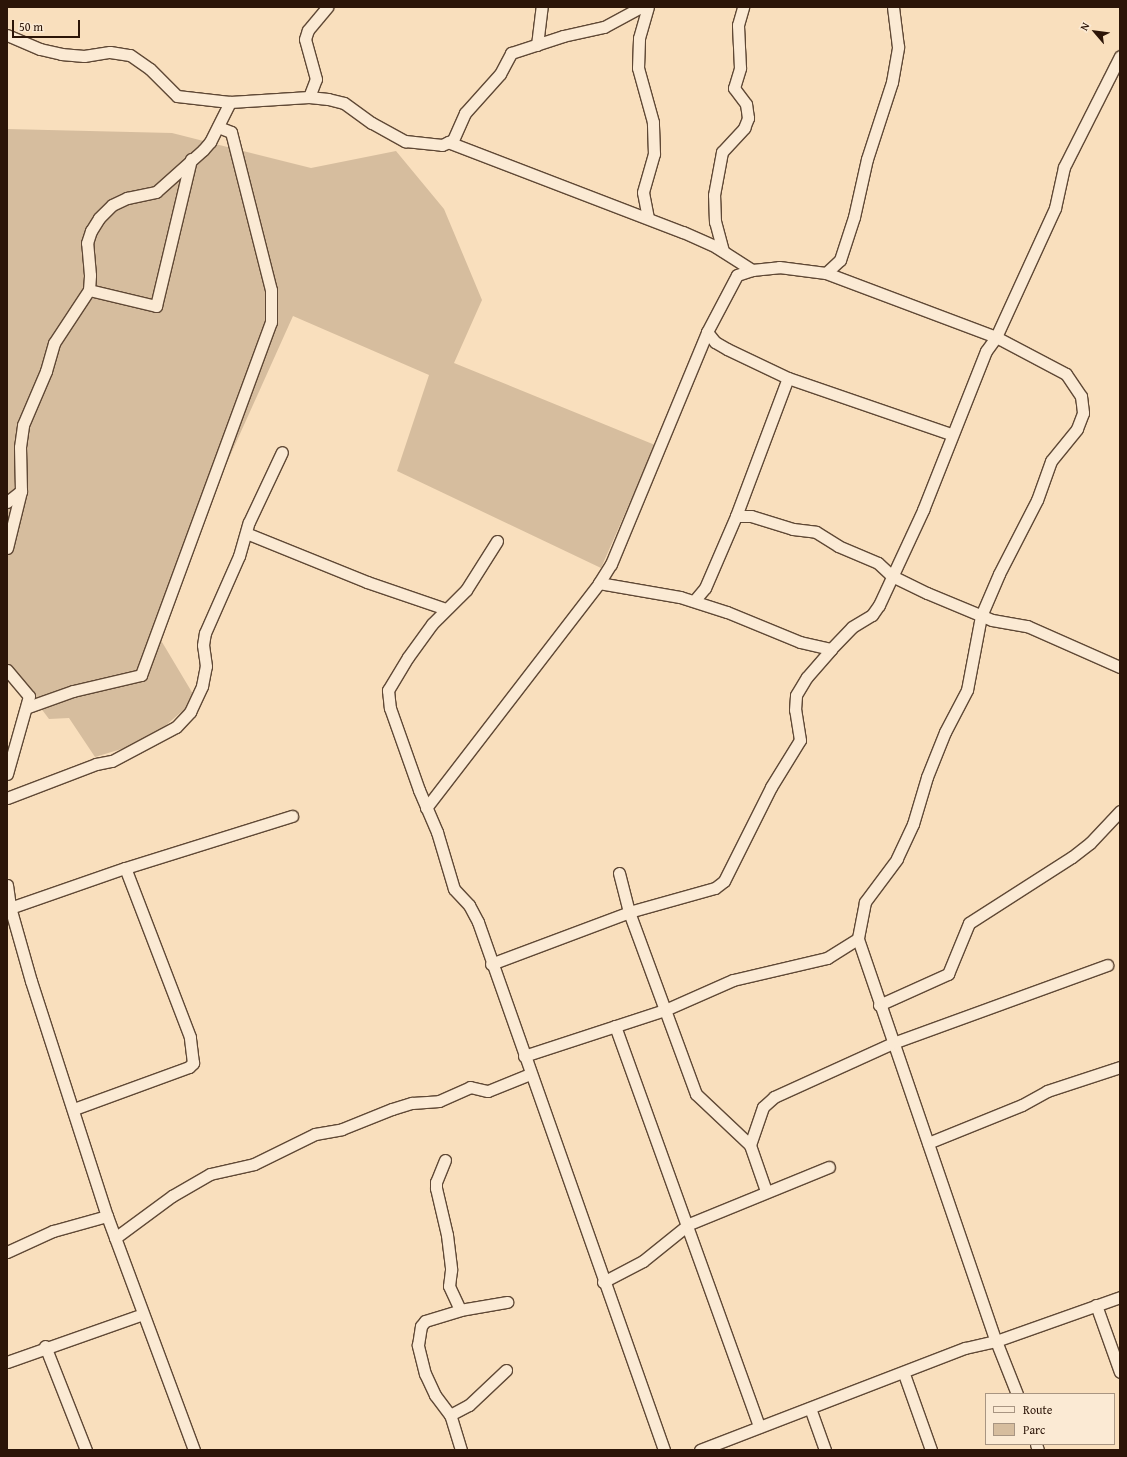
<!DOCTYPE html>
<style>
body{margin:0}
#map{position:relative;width:1127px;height:1457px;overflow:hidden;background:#f9dfbd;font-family:"Gentium Book Plus",serif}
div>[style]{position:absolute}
.green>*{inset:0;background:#d6bd9e}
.roads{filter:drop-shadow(1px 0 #5f4835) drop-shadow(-1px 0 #5f4835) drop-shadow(0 1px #5f4835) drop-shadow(0 -1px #5f4835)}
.street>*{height:11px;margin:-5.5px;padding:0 5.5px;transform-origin:5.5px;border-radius:5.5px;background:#fbead4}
span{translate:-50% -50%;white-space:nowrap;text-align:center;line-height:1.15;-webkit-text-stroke:3px #fbead4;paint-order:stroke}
.frame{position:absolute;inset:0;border:8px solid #2c1508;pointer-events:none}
.legend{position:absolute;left:985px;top:1393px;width:130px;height:52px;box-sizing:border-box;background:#fbead4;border:1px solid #a89582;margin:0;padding:5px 7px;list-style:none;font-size:12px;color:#2c1508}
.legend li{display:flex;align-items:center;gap:8px;height:20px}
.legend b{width:20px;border:1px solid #a89582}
.north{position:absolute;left:1075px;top:12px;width:40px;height:40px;-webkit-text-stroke:3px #fbead4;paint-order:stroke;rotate:298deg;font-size:11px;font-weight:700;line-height:16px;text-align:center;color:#2c1508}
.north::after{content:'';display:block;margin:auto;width:14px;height:18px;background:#2c1508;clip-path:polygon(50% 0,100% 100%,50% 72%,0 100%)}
.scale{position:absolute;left:12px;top:20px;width:68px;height:18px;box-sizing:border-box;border:2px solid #2c1508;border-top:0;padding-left:5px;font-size:12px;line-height:14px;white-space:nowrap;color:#2c1508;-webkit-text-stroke:3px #fbead4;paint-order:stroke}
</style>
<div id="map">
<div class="green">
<div style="clip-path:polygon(7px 129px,172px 133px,311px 168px,396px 151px,444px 209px,482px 300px,454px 363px,655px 445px,601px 568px,397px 471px,429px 375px,293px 316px,153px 627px,196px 699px,148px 741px,95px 757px,69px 718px,49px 719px,7px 663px)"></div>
</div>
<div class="roads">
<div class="street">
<div style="left:7px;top:35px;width:36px;rotate:23deg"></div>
<div style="left:40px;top:49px;width:22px;rotate:13deg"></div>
<div style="left:61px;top:54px;width:23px;rotate:5deg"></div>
<div style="left:84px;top:56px;width:26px;rotate:-9deg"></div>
<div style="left:110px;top:52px;width:20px;rotate:9deg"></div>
<div style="left:130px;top:55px;width:24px;rotate:35deg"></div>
<div style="left:150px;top:69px;width:38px;rotate:45deg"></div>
<div style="left:177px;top:96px;width:53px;rotate:6.5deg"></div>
<div style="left:230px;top:102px;width:79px;rotate:-3.6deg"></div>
<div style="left:309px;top:97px;width:19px;rotate:6deg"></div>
<div style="left:328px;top:99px;width:16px;rotate:14deg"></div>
<div style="left:344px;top:103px;width:34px;rotate:36deg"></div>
<div style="left:372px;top:123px;width:38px;rotate:29deg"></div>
<div style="left:405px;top:141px;width:37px;rotate:6deg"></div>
<div style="left:442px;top:145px;width:12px;rotate:-24deg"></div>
<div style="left:453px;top:140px;width:30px;rotate:-66deg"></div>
<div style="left:465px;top:113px;width:52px;rotate:-48.1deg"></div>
<div style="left:500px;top:74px;width:24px;rotate:-62deg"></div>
<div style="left:511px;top:53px;width:55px;rotate:-18.1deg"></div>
<div style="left:563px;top:36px;width:42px;rotate:-12.4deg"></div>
<div style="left:604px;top:27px;width:42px;rotate:-28.4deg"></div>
<div style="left:537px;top:45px;width:38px;rotate:-83deg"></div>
<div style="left:309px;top:97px;width:19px;rotate:-69deg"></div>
<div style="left:316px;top:79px;width:41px;rotate:-105.4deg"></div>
<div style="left:305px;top:39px;width:9px;rotate:-72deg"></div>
<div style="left:308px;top:30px;width:30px;rotate:-50deg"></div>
<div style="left:448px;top:142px;width:252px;rotate:21deg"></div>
<div style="left:683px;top:232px;width:36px;rotate:24deg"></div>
<div style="left:716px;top:247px;width:43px;rotate:32.6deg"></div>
<div style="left:648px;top:218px;width:26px;rotate:-101deg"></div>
<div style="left:643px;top:192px;width:40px;rotate:-74deg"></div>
<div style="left:654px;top:154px;width:32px;rotate:-92deg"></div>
<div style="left:653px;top:122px;width:56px;rotate:-105.5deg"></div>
<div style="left:638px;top:68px;width:30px;rotate:-88deg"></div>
<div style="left:639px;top:38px;width:32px;rotate:-74deg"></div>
<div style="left:723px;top:251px;width:30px;rotate:-105deg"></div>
<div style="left:715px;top:222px;width:27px;rotate:-92deg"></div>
<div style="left:714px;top:195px;width:44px;rotate:-79.5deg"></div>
<div style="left:722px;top:152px;width:33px;rotate:-47deg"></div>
<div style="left:744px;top:128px;width:11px;rotate:-68deg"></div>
<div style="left:748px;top:118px;width:14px;rotate:-98deg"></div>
<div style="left:746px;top:104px;width:20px;rotate:-127deg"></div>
<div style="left:734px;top:88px;width:21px;rotate:-73deg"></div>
<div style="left:740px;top:68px;width:43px;rotate:-92.7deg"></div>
<div style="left:738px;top:25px;width:19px;rotate:-74deg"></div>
<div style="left:826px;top:273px;width:19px;rotate:-43deg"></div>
<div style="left:840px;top:260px;width:45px;rotate:-72deg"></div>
<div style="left:854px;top:217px;width:59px;rotate:-77.4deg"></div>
<div style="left:867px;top:159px;width:81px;rotate:-72deg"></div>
<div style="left:892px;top:82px;width:36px;rotate:-80deg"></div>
<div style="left:898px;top:47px;width:40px;rotate:-97.1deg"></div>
<div style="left:89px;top:290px;width:69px;rotate:13.4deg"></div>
<div style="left:156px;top:306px;width:151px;rotate:-76.6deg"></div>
<div style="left:707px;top:332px;width:13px;rotate:51deg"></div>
<div style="left:715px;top:342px;width:14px;rotate:30deg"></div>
<div style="left:727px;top:349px;width:68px;rotate:25.4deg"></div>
<div style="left:788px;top:378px;width:172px;rotate:19deg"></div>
<div style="left:7px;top:502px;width:18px;rotate:-38deg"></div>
<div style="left:736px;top:516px;width:147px;rotate:-69.4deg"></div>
<div style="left:246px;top:533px;width:131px;rotate:22deg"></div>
<div style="left:367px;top:582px;width:83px;rotate:18.9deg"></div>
<div style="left:497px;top:541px;width:58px;rotate:122.3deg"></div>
<div style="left:466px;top:590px;width:48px;rotate:135deg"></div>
<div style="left:432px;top:624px;width:41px;rotate:126deg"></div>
<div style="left:408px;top:657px;width:39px;rotate:121deg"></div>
<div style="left:388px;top:690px;width:18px;rotate:84deg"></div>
<div style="left:390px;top:708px;width:87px;rotate:70.5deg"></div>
<div style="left:419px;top:790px;width:46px;rotate:66.8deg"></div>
<div style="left:437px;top:832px;width:59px;rotate:73.4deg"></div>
<div style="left:454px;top:889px;width:22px;rotate:47deg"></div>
<div style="left:469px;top:905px;width:19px;rotate:62deg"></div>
<div style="left:478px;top:922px;width:560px;rotate:70.59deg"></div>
<div style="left:7px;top:548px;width:59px;rotate:-76.2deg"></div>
<div style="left:21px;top:491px;width:44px;rotate:-91.3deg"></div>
<div style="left:20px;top:447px;width:22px;rotate:-82deg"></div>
<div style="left:23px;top:425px;width:59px;rotate:-66.9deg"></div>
<div style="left:46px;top:371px;width:29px;rotate:-74deg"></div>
<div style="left:54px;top:343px;width:64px;rotate:-56.6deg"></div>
<div style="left:89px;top:290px;width:15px;rotate:-86deg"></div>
<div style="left:90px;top:275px;width:32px;rotate:-95deg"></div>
<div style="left:87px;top:243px;width:13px;rotate:-72deg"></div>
<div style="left:91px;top:231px;width:15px;rotate:-58deg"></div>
<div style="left:99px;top:218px;width:18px;rotate:-45deg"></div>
<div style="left:112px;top:205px;width:17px;rotate:-25deg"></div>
<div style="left:127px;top:198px;width:30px;rotate:-12deg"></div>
<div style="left:156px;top:192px;width:63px;rotate:-41.8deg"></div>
<div style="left:203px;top:150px;width:11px;rotate:-49deg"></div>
<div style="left:210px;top:142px;width:45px;rotate:-63.4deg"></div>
<div style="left:599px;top:583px;width:82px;rotate:9.8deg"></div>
<div style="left:680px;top:597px;width:49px;rotate:17.7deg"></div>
<div style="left:727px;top:612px;width:79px;rotate:22.3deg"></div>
<div style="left:800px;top:642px;width:32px;rotate:13deg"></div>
<div style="left:694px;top:601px;width:17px;rotate:-50deg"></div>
<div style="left:705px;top:588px;width:78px;rotate:-66.7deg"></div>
<div style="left:736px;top:516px;width:15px"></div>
<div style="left:751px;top:516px;width:44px;rotate:17.2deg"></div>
<div style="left:793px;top:529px;width:23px;rotate:7deg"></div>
<div style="left:816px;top:532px;width:26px;rotate:32deg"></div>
<div style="left:838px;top:546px;width:43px;rotate:23deg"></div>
<div style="left:878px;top:563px;width:19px;rotate:43deg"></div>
<div style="left:892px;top:576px;width:39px;rotate:26deg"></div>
<div style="left:927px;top:593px;width:70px;rotate:22.6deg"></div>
<div style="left:992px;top:620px;width:36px;rotate:10deg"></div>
<div style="left:1027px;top:626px;width:102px;rotate:23.8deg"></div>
<div style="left:7px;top:670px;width:34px;rotate:50deg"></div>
<div style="left:29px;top:696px;width:81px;rotate:105.8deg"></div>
<div style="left:28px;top:707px;width:48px;rotate:-19.6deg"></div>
<div style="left:73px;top:691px;width:70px;rotate:-13.2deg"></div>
<div style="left:141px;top:675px;width:376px;rotate:-69.8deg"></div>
<div style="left:271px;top:322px;width:32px;rotate:-90deg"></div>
<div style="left:271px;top:290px;width:163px;rotate:-104.2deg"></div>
<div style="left:231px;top:132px;width:14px;rotate:-159deg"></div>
<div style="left:7px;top:798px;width:95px;rotate:-20.9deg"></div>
<div style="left:96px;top:764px;width:16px;rotate:-11deg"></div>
<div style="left:112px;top:761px;width:72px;rotate:-28deg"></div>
<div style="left:176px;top:727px;width:21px;rotate:-47deg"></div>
<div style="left:190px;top:712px;width:29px;rotate:-65deg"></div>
<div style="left:202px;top:686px;width:20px;rotate:-79deg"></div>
<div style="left:206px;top:666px;width:21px;rotate:-98deg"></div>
<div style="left:203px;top:645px;width:12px;rotate:-81deg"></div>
<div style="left:205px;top:633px;width:84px;rotate:-66.2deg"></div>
<div style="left:239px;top:556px;width:35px;rotate:-74deg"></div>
<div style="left:249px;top:522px;width:77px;rotate:-64.8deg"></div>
<div style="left:426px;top:808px;width:284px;rotate:-52.4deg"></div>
<div style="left:599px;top:583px;width:22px;rotate:-58deg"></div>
<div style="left:611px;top:564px;width:251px;rotate:-67.5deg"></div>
<div style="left:707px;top:332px;width:64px;rotate:-62.2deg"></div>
<div style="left:737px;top:275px;width:16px;rotate:-18deg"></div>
<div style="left:752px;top:270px;width:27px;rotate:-6deg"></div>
<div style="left:779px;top:267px;width:47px;rotate:7.3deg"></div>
<div style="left:826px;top:273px;width:182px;rotate:20.6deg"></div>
<div style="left:996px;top:337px;width:79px;rotate:27.9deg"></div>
<div style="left:1066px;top:374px;width:27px;rotate:56deg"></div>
<div style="left:1081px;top:396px;width:17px;rotate:83deg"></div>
<div style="left:1083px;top:413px;width:17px;rotate:111deg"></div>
<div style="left:1077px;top:429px;width:41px;rotate:129.1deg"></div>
<div style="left:1051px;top:461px;width:41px;rotate:109.7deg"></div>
<div style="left:1037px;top:500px;width:83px;rotate:117.2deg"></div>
<div style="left:999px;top:574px;width:46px;rotate:113.2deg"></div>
<div style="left:981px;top:616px;width:75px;rotate:100.7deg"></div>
<div style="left:967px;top:690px;width:47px;rotate:117.6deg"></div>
<div style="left:945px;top:732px;width:48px;rotate:111.8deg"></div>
<div style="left:927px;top:777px;width:49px;rotate:106.6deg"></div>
<div style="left:913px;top:824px;width:38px;rotate:115deg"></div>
<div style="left:897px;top:859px;width:54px;rotate:126.7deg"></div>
<div style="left:865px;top:902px;width:38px;rotate:101deg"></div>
<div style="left:858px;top:939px;width:425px;rotate:71.1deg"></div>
<div style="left:996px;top:1341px;width:57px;rotate:68.4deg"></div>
<div style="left:619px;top:873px;width:40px;rotate:75.6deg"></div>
<div style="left:629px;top:912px;width:194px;rotate:69.8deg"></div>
<div style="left:696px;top:1094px;width:74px;rotate:43.4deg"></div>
<div style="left:7px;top:885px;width:22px;rotate:82deg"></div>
<div style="left:10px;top:907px;width:77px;rotate:74.2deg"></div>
<div style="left:31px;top:981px;width:247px;rotate:72.1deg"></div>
<div style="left:107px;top:1216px;width:250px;rotate:69.6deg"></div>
<div style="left:7px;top:909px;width:125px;rotate:-19.2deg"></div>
<div style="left:125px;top:868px;width:175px;rotate:-17.3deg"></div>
<div style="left:491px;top:964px;width:147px;rotate:-20.6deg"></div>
<div style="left:629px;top:912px;width:89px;rotate:-15.6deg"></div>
<div style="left:715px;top:888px;width:11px;rotate:-38deg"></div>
<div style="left:724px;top:881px;width:105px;rotate:-63.4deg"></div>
<div style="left:771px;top:787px;width:55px;rotate:-58.3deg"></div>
<div style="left:800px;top:740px;width:30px;rotate:-99deg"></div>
<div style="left:795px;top:710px;width:15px;rotate:-86deg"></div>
<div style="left:796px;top:695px;width:21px;rotate:-59deg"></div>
<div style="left:807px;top:677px;width:37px;rotate:-49deg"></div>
<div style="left:831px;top:649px;width:30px;rotate:-46deg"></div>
<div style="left:852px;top:627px;width:23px;rotate:-31deg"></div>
<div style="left:872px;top:615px;width:12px;rotate:-55deg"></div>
<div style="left:879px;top:605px;width:105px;rotate:-65.1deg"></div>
<div style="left:923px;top:510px;width:171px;rotate:-68.4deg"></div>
<div style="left:986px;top:351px;width:17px;rotate:-54deg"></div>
<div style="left:996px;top:337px;width:142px;rotate:-65.4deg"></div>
<div style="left:1055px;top:208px;width:42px;rotate:-77.6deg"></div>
<div style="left:1064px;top:167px;width:124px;rotate:-63.2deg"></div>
<div style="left:879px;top:1005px;width:76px;rotate:-24.2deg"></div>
<div style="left:948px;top:974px;width:55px;rotate:-67.6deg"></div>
<div style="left:969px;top:923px;width:122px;rotate:-32.7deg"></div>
<div style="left:1072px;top:857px;width:23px;rotate:-38deg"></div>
<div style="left:1090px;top:843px;width:44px;rotate:-46.8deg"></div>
<div style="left:615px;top:1026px;width:426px;rotate:70.2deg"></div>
<div style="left:524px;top:1056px;width:148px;rotate:-18.1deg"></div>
<div style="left:665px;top:1010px;width:74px;rotate:-23.8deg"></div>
<div style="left:733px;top:980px;width:97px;rotate:-13.2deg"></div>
<div style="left:827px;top:958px;width:36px;rotate:-32deg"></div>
<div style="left:74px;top:1109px;width:122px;rotate:-20.1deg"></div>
<div style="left:189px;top:1067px;width:6px;rotate:-45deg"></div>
<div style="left:193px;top:1063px;width:26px;rotate:-97deg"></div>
<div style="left:190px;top:1037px;width:181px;rotate:-111deg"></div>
<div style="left:928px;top:1143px;width:101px;rotate:-22deg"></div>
<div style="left:1022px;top:1105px;width:29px;rotate:-29deg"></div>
<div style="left:1047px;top:1091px;width:77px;rotate:-18.2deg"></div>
<div style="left:445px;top:1160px;width:24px;rotate:112deg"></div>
<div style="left:436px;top:1182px;width:6px;rotate:90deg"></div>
<div style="left:436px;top:1188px;width:48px;rotate:76.8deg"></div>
<div style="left:447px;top:1235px;width:35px;rotate:83deg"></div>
<div style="left:451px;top:1270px;width:16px;rotate:97deg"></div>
<div style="left:449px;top:1286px;width:26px;rotate:65deg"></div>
<div style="left:766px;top:1191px;width:49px;rotate:-109.2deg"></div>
<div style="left:750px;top:1145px;width:40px;rotate:-71.1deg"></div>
<div style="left:763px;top:1107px;width:15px;rotate:-42deg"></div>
<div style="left:774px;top:1097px;width:131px;rotate:-24.4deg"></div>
<div style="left:893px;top:1043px;width:228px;rotate:-20deg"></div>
<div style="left:115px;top:1238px;width:71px;rotate:-36.4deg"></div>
<div style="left:172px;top:1196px;width:44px;rotate:-30.1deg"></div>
<div style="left:210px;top:1174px;width:45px;rotate:-12.8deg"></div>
<div style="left:254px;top:1164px;width:68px;rotate:-26.2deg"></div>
<div style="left:315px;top:1134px;width:27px;rotate:-10deg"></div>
<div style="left:342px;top:1129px;width:54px;rotate:-21.8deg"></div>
<div style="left:392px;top:1109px;width:21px;rotate:-17deg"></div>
<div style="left:412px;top:1103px;width:27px;rotate:-4deg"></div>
<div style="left:439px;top:1101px;width:34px;rotate:-24deg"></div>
<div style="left:470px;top:1087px;width:18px;rotate:13deg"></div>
<div style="left:488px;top:1091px;width:45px;rotate:-22deg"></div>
<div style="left:7px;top:1252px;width:51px;rotate:-24.5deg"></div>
<div style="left:53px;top:1231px;width:56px;rotate:-15.5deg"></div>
<div style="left:603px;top:1282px;width:45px;rotate:-27.7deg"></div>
<div style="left:643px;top:1261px;width:59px;rotate:-38.8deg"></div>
<div style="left:689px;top:1224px;width:151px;rotate:-22.2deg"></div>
<div style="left:1096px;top:1305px;width:71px;rotate:70.3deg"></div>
<div style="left:45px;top:1346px;width:112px;rotate:68.5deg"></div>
<div style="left:7px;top:1362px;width:144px;rotate:-19.4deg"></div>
<div style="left:904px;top:1374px;width:81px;rotate:70.4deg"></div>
<div style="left:810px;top:1408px;width:45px;rotate:70.3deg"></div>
<div style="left:450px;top:1415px;width:25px;rotate:-127deg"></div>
<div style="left:435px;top:1395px;width:23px;rotate:-115deg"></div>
<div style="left:425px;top:1374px;width:30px;rotate:-104deg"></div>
<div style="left:418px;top:1345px;width:19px;rotate:-81deg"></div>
<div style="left:421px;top:1326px;width:6px;rotate:-51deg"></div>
<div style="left:425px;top:1321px;width:37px;rotate:-17deg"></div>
<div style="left:460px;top:1310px;width:48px;rotate:-9.7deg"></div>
<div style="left:1036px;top:1444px;width:6px;rotate:72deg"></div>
<div style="left:461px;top:1450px;width:37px;rotate:-107deg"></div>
<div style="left:450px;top:1415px;width:21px;rotate:-28deg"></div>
<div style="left:469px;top:1405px;width:51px;rotate:-43.4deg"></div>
<div style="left:700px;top:1450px;width:284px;rotate:-21.1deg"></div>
<div style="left:965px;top:1348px;width:32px;rotate:-13deg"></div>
<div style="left:996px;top:1341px;width:132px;rotate:-19.5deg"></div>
</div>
</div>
<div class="frame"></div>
<ul class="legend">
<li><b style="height:5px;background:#fbead4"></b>Route</li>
<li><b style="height:11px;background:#d6bd9e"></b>Parc</li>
</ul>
<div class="north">N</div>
<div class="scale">50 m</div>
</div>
